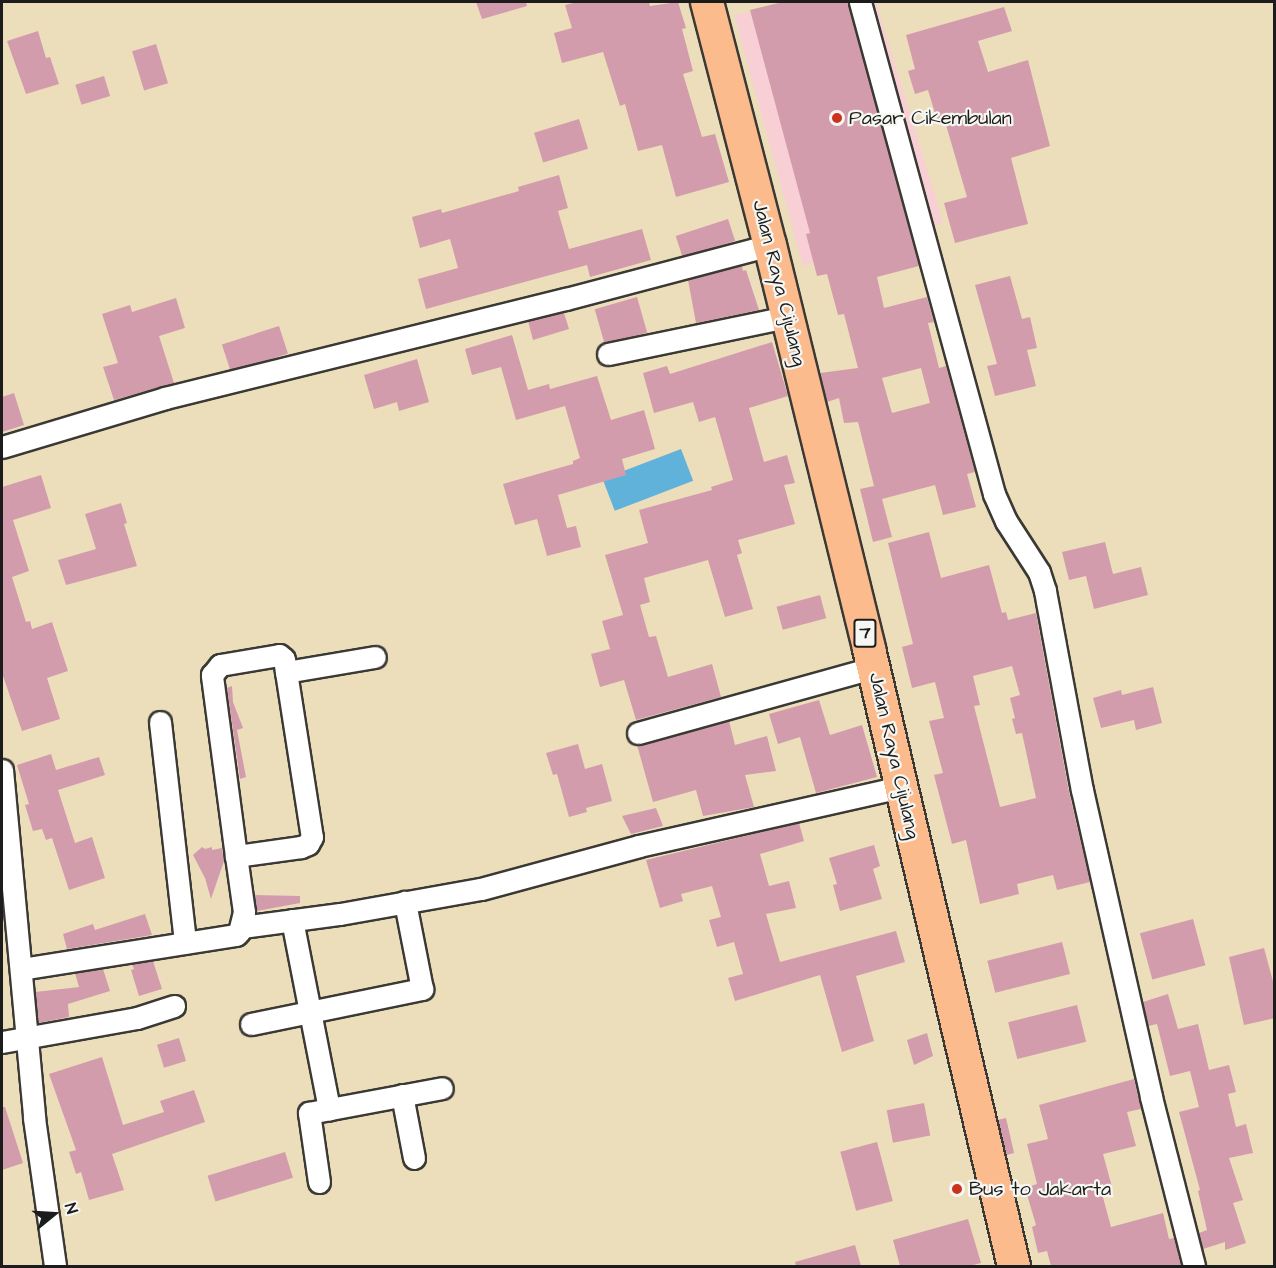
<!DOCTYPE html>
<style>
body{margin:0}
#map{position:relative;width:1276px;height:1268px;overflow:hidden;background:#ecdeba;font-family:"Architects Daughter",sans-serif}
div>[style]{position:absolute}
.built>*{inset:0;background:#f7cfd5}
.water>*{inset:0;background:#60b2db;transform-origin:0 0}
.building>*{inset:0;background:#d39cac;transform-origin:0 0}
.roads{filter:drop-shadow(2px 0 #3b3934) drop-shadow(-2px 0 #3b3934) drop-shadow(0 2px #3b3934) drop-shadow(0 -2px #3b3934)}
.minor>*{height:21px;margin:-10.5px;padding:0 10.5px;transform-origin:10.5px;border-radius:10.5px;background:#fff}
.highway>*{height:32px;margin:-16px;padding:0 16px;transform-origin:16px;border-radius:16px;background:#fbbb8d}
.dots>*{width:16px;height:16px;translate:-50% -50%;box-sizing:border-box;border:3px solid #f6f6f2;border-radius:50%}
span{translate:-50% -50%;white-space:nowrap;text-align:center;line-height:1.15;-webkit-text-stroke:4.5px #f6f6f2;paint-order:stroke}
.shield-label span{padding:2px 4px;background:#f6f6f2;border:2px solid;border-radius:4px;-webkit-text-stroke-width:0}
.shield-label{font-size:18px;color:#1c1c1c;font-weight:700}
.poi-label{font-size:20px;color:#1c1c1c}
.left{translate:0 -50%;text-align:left}
.street-label{font-size:20px;color:#1c1c1c}
.frame{position:absolute;inset:0;border:3px solid #1c1c1c;pointer-events:none}
.north{position:absolute;left:24px;top:1184px;width:60px;height:60px;-webkit-text-stroke:4px #f6f6f2;paint-order:stroke;rotate:72deg;font-size:16px;font-weight:700;line-height:24px;text-align:center;color:#1c1c1c}
.north::after{content:'';display:block;margin:auto;width:21px;height:27px;background:#1c1c1c;clip-path:polygon(50% 0,100% 100%,50% 72%,0 100%)}
</style>
<div id="map">
<div class="built">
<div style="clip-path:polygon(801px 2px,876px 2px,943px 222px,803px 266px,734px 15px)"></div>
</div>
<div class="water">
<div style="left:681px;top:449px;width:34px;height:84px;rotate:69deg"></div>
</div>
<div class="building">
<div style="clip-path:polygon(476px 2px,526px 2px,527px 6px,482px 19px)"></div>
<div style="clip-path:polygon(577px 2px,649px 2px,650px 6px,678px 2px,686px 28px,682px 29px,693px 71px,683px 74px,702px 137px,715px 134px,729px 182px,676px 197px,662px 145px,638px 151px,625px 104px,620px 106px,603px 52px,562px 63px,554px 33px,572px 28px,565px 5px)"></div>
<div style="clip-path:polygon(evenodd,783px 2px,848px 2px,919px 266px,877px 277px,884px 308px,927px 297px,934px 322px,928px 323px,939px 368px,946px 366px,975px 472px,967px 474px,976px 507px,943px 515px,935px 485px,882px 499px,892px 537px,873px 542px,860px 489px,874px 486px,858px 422px,844px 423px,839px 398px,827px 402px,820px 373px,858px 368px,844px 314px,838px 315px,827px 274px,817px 276px,806px 234px,810px 233px,750px 10px,783px 2px,921px 368px,930px 403px,892px 413px,882px 378px,921px 368px)"></div>
<div style="clip-path:polygon(1004px 7px,1012px 31px,978px 41px,988px 72px,1028px 60px,1050px 146px,1011px 158px,1028px 224px,955px 243px,944px 203px,967px 197px,944px 118px,937px 120px,928px 90px,915px 94px,908px 71px,915px 69px,906px 35px)"></div>
<div style="clip-path:polygon(38px 31px,46px 58px,50px 57px,59px 84px,26px 94px,7px 41px)"></div>
<div style="left:156px;top:44px;width:41px;height:25px;rotate:73deg"></div>
<div style="left:104px;top:76px;width:21px;height:30px;rotate:73deg"></div>
<div style="left:579px;top:119px;width:31px;height:47px;rotate:73deg"></div>
<div style="clip-path:polygon(559px 175px,568px 208px,558px 211px,569px 249px,642px 229px,651px 260px,590px 277px,587px 265px,426px 309px,418px 279px,458px 268px,450px 239px,420px 248px,412px 217px,441px 209px,442px 213px,519px 191px,518px 187px)"></div>
<div style="left:728px;top:219px;width:23px;height:55px;rotate:72deg"></div>
<div style="clip-path:polygon(742px 266px,743px 271px,746px 270px,759px 310px,696px 323px,688px 280px)"></div>
<div style="clip-path:polygon(1010px 276px,1022px 319px,1030px 317px,1037px 348px,1027px 350px,1036px 386px,995px 396px,987px 366px,997px 364px,975px 285px)"></div>
<div style="left:637px;top:297px;width:37px;height:44px;rotate:74deg"></div>
<div style="clip-path:polygon(176px 298px,185px 328px,159px 336px,174px 383px,114px 400px,103px 367px,118px 363px,102px 314px,130px 305px,132px 312px)"></div>
<div style="clip-path:polygon(564px 313px,569px 329px,533px 340px,528px 321px)"></div>
<div style="left:279px;top:326px;width:29px;height:60px;rotate:72deg"></div>
<div style="clip-path:polygon(512px 335px,528px 390px,549px 384px,550px 389px,597px 376px,611px 420px,644px 410px,655px 449px,622px 459px,626px 475px,558px 495px,567px 528px,576px 526px,581px 547px,547px 556px,537px 519px,515px 525px,503px 484px,573px 464px,573px 461px,580px 458px,565px 406px,516px 420px,501px 367px,472px 375px,465px 349px)"></div>
<div style="clip-path:polygon(772px 342px,788px 396px,749px 408px,764px 462px,787px 455px,795px 483px,784px 485px,795px 524px,738px 540px,742px 553px,737px 555px,753px 609px,725px 617px,708px 560px,644px 578px,650px 602px,640px 605px,649px 637px,656px 636px,668px 677px,712px 664px,721px 697px,636px 720px,624px 680px,600px 687px,591px 654px,610px 649px,602px 621px,623px 615px,605px 555px,648px 543px,639px 510px,712px 490px,711px 487px,733px 480px,715px 417px,699px 422px,693px 402px,654px 413px,643px 373px,667px 366px,670px 374px)"></div>
<div style="clip-path:polygon(417px 359px,429px 402px,399px 411px,397px 402px,374px 409px,364px 375px)"></div>
<div style="clip-path:polygon(14px 393px,24px 425px,2px 432px,2px 397px)"></div>
<div style="clip-path:polygon(41px 475px,51px 508px,13px 520px,29px 571px,12px 577px,26px 622px,30px 621px,32px 629px,52px 622px,68px 671px,47px 678px,60px 719px,22px 731px,2px 673px,2px 487px)"></div>
<div style="clip-path:polygon(121px 503px,127px 523px,124px 524px,137px 566px,66px 585px,58px 560px,96px 549px,85px 514px)"></div>
<div style="clip-path:polygon(evenodd,929px 532px,941px 578px,989px 565px,1002px 613px,1006px 612px,1008px 620px,1036px 613px,1069px 792px,1090px 882px,1057px 890px,1053px 875px,1017px 884px,1019px 894px,980px 904px,966px 840px,952px 844px,934px 775px,943px 773px,929px 721px,944px 718px,935px 682px,912px 688px,902px 647px,913px 644px,888px 543px,929px 532px,1012px 666px,1020px 695px,1010px 698px,1015px 718px,1012px 719px,1016px 734px,1022px 733px,1036px 798px,1000px 807px,974px 706px,980px 705px,973px 676px,1012px 666px)"></div>
<div style="clip-path:polygon(1105px 542px,1113px 574px,1141px 567px,1148px 595px,1094px 609px,1086px 576px,1069px 580px,1062px 552px)"></div>
<div style="left:820px;top:595px;width:24px;height:45px;rotate:75deg"></div>
<div style="clip-path:polygon(232px 686px,233px 702px,243px 728px,237px 730px,246px 777px,240px 779px,227px 688px)"></div>
<div style="clip-path:polygon(1153px 687px,1162px 723px,1136px 730px,1134px 720px,1101px 728px,1093px 698px,1121px 690px,1122px 695px)"></div>
<div style="clip-path:polygon(819px 700px,830px 735px,862px 725px,877px 777px,816px 793px,800px 737px,778px 744px,769px 714px)"></div>
<div style="clip-path:polygon(729px 721px,735px 745px,767px 736px,776px 771px,745px 775px,754px 807px,703px 816px,696px 790px,653px 802px,637px 745px)"></div>
<div style="clip-path:polygon(578px 744px,585px 769px,602px 764px,612px 801px,586px 808px,587px 812px,569px 817px,557px 774px,553px 775px,546px 753px)"></div>
<div style="clip-path:polygon(51px 754px,56px 770px,99px 757px,105px 775px,58px 790px,75px 843px,92px 837px,105px 878px,69px 890px,52px 838px,46px 840px,42px 829px,33px 831px,25px 805px,29px 804px,17px 765px)"></div>
<div style="clip-path:polygon(656px 808px,663px 826px,631px 834px,622px 816px)"></div>
<div style="clip-path:polygon(799px 823px,804px 841px,760px 854px,769px 886px,789px 881px,796px 908px,766px 914px,780px 962px,896px 931px,905px 962px,856px 976px,874px 1041px,842px 1052px,820px 975px,735px 1001px,728px 978px,743px 974px,734px 942px,717px 947px,709px 920px,721px 917px,712px 886px,681px 894px,683px 901px,660px 908px,646px 860px)"></div>
<div style="clip-path:polygon(874px 845px,880px 866px,873px 869px,882px 899px,840px 911px,833px 885px,837px 884px,829px 858px)"></div>
<div style="clip-path:polygon(202px 847px,205px 849px,212px 847px,212px 850px,222px 848px,224px 861px,211px 899px,205px 878px,193px 855px)"></div>
<div style="clip-path:polygon(254px 895px,300px 896px,300px 903px,257px 911px)"></div>
<div style="clip-path:polygon(145px 914px,152px 935px,67px 949px,63px 934px,93px 924px,95px 930px)"></div>
<div style="left:1193px;top:919px;width:48px;height:55px;rotate:75deg"></div>
<div style="left:1062px;top:942px;width:33px;height:77px;rotate:76deg"></div>
<div style="clip-path:polygon(1264px 948px,1275px 989px,1275px 1018px,1244px 1025px,1229px 957px)"></div>
<div style="clip-path:polygon(153px 961px,162px 989px,139px 996px,131px 970px,134px 969px,132px 964px)"></div>
<div style="clip-path:polygon(103px 969px,110px 991px,68px 1004px,69px 1017px,38px 1023px,35px 992px,79px 987px,75px 973px)"></div>
<div style="clip-path:polygon(1168px 994px,1178px 1029px,1198px 1024px,1209px 1070px,1229px 1065px,1236px 1092px,1228px 1094px,1236px 1127px,1246px 1124px,1253px 1153px,1229px 1158px,1243px 1200px,1233px 1203px,1246px 1243px,1225px 1250px,1225px 1242px,1203px 1249px,1199px 1233px,1207px 1230px,1198px 1191px,1200px 1190px,1179px 1112px,1199px 1107px,1190px 1071px,1170px 1076px,1157px 1024px,1148px 1026px,1143px 1002px)"></div>
<div style="left:1077px;top:1005px;width:38px;height:71px;rotate:76deg"></div>
<div style="clip-path:polygon(927px 1033px,933px 1056px,914px 1065px,907px 1040px)"></div>
<div style="left:179px;top:1038px;width:24px;height:23px;rotate:73deg"></div>
<div style="clip-path:polygon(102px 1057px,123px 1125px,164px 1112px,160px 1101px,194px 1090px,205px 1122px,112px 1154px,124px 1190px,89px 1200px,81px 1172px,76px 1174px,69px 1152px,76px 1150px,49px 1074px)"></div>
<div style="clip-path:polygon(1134px 1079px,1141px 1109px,1127px 1112px,1136px 1146px,1103px 1154px,1112px 1187px,1101px 1190px,1111px 1227px,1163px 1213px,1169px 1239px,1174px 1238px,1181px 1266px,1051px 1266px,1047px 1251px,1038px 1253px,1032px 1227px,1036px 1225px,1025px 1188px,1037px 1184px,1027px 1144px,1048px 1139px,1039px 1105px)"></div>
<div style="left:924px;top:1103px;width:33px;height:38px;rotate:79deg"></div>
<div style="clip-path:polygon(2px 1107px,5px 1107px,23px 1163px,2px 1170px)"></div>
<div style="left:1006px;top:1118px;width:36px;height:8px;rotate:77deg"></div>
<div style="left:877px;top:1142px;width:61px;height:38px;rotate:75deg"></div>
<div style="left:285px;top:1152px;width:27px;height:81px;rotate:73deg"></div>
<div style="clip-path:polygon(968px 1219px,981px 1263px,969px 1266px,900px 1266px,893px 1240px)"></div>
<div style="clip-path:polygon(855px 1245px,861px 1266px,796px 1266px,795px 1262px)"></div>
</div>
<div class="roads">
<div class="minor">
<div style="left:860px;top:2px;width:510px;rotate:74.76deg"></div>
<div style="left:994px;top:494px;width:30px;rotate:66deg"></div>
<div style="left:1006px;top:521px;width:61px;rotate:57.1deg"></div>
<div style="left:1039px;top:572px;width:20px;rotate:72deg"></div>
<div style="left:1045px;top:591px;width:202px;rotate:79.5deg"></div>
<div style="left:1082px;top:790px;width:315px;rotate:77.3deg"></div>
<div style="left:1151px;top:1097px;width:174px;rotate:75.7deg"></div>
<div style="left:608px;top:354px;width:183px;rotate:-11.7deg"></div>
<div style="left:2px;top:447px;width:170px;rotate:-16.7deg"></div>
<div style="left:165px;top:398px;width:413px;rotate:-13.9deg"></div>
<div style="left:566px;top:299px;width:211px;rotate:-14.8deg"></div>
<div style="left:286px;top:672px;width:90px;rotate:-9.6deg"></div>
<div style="left:160px;top:722px;width:222px;rotate:83.5deg"></div>
<div style="left:638px;top:733px;width:244px;rotate:-15.5deg"></div>
<div style="left:2px;top:770px;width:349px;rotate:84.7deg"></div>
<div style="left:34px;top:1118px;width:149px;rotate:81.9deg"></div>
<div style="left:292px;top:920px;width:193px;rotate:78.9deg"></div>
<div style="left:242px;top:927px;width:99px;rotate:-7.6deg"></div>
<div style="left:340px;top:914px;width:143px;rotate:-10.1deg"></div>
<div style="left:481px;top:889px;width:164px;rotate:-15.2deg"></div>
<div style="left:639px;top:846px;width:269px;rotate:-12.7deg"></div>
<div style="left:21px;top:969px;width:218px;rotate:-9deg"></div>
<div style="left:236px;top:935px;width:4px;rotate:-45deg"></div>
<div style="left:239px;top:932px;width:21px;rotate:-76deg"></div>
<div style="left:244px;top:912px;width:57px;rotate:-98.1deg"></div>
<div style="left:236px;top:856px;width:183px;rotate:-97.6deg"></div>
<div style="left:212px;top:675px;width:13px;rotate:-51deg"></div>
<div style="left:220px;top:665px;width:60px;rotate:-9.6deg"></div>
<div style="left:279px;top:655px;width:6px;rotate:39deg"></div>
<div style="left:284px;top:659px;width:180px;rotate:81.1deg"></div>
<div style="left:312px;top:837px;width:8px;rotate:120deg"></div>
<div style="left:308px;top:844px;width:8px;rotate:157deg"></div>
<div style="left:301px;top:847px;width:66px;rotate:172.1deg"></div>
<div style="left:251px;top:1024px;width:175px;rotate:-11.6deg"></div>
<div style="left:422px;top:989px;width:89px;rotate:-101.1deg"></div>
<div style="left:2px;top:1042px;width:137px;rotate:-10.1deg"></div>
<div style="left:137px;top:1018px;width:39px;rotate:-18deg"></div>
<div style="left:402px;top:1095px;width:64px;rotate:79.2deg"></div>
<div style="left:319px;top:1182px;width:70px;rotate:-98.2deg"></div>
<div style="left:309px;top:1113px;width:135px;rotate:-10.6deg"></div>
</div>
<div class="highway">
<div style="left:707px;top:2px;width:251px;rotate:75.5deg"></div>
<div style="left:770px;top:245px;width:416px;rotate:76.2deg"></div>
<div style="left:869px;top:649px;width:634px;rotate:76.78deg"></div>
</div>
</div>
<div class="dots">
<div style="left:837px;top:118px;background:#c8321e"></div>
<div style="left:957px;top:1189px;background:#c8321e"></div>
</div>
<div class="shield-label">
<span style="left:865px;top:633px">7</span>
</div>
<div class="poi-label">
<span class="left" style="left:849px;top:118px">Pasar Cikembulan</span>
<span class="left" style="left:969px;top:1189px">Bus to Jakarta</span>
</div>
<div class="street-label">
<span style="left:779px;top:283px;rotate:76deg">Jalan Raya Cijulang</span>
<span style="left:894px;top:756px;rotate:77deg">Jalan Raya Cijulang</span>
</div>
<div class="frame"></div>
<div class="north">N</div>
</div>
